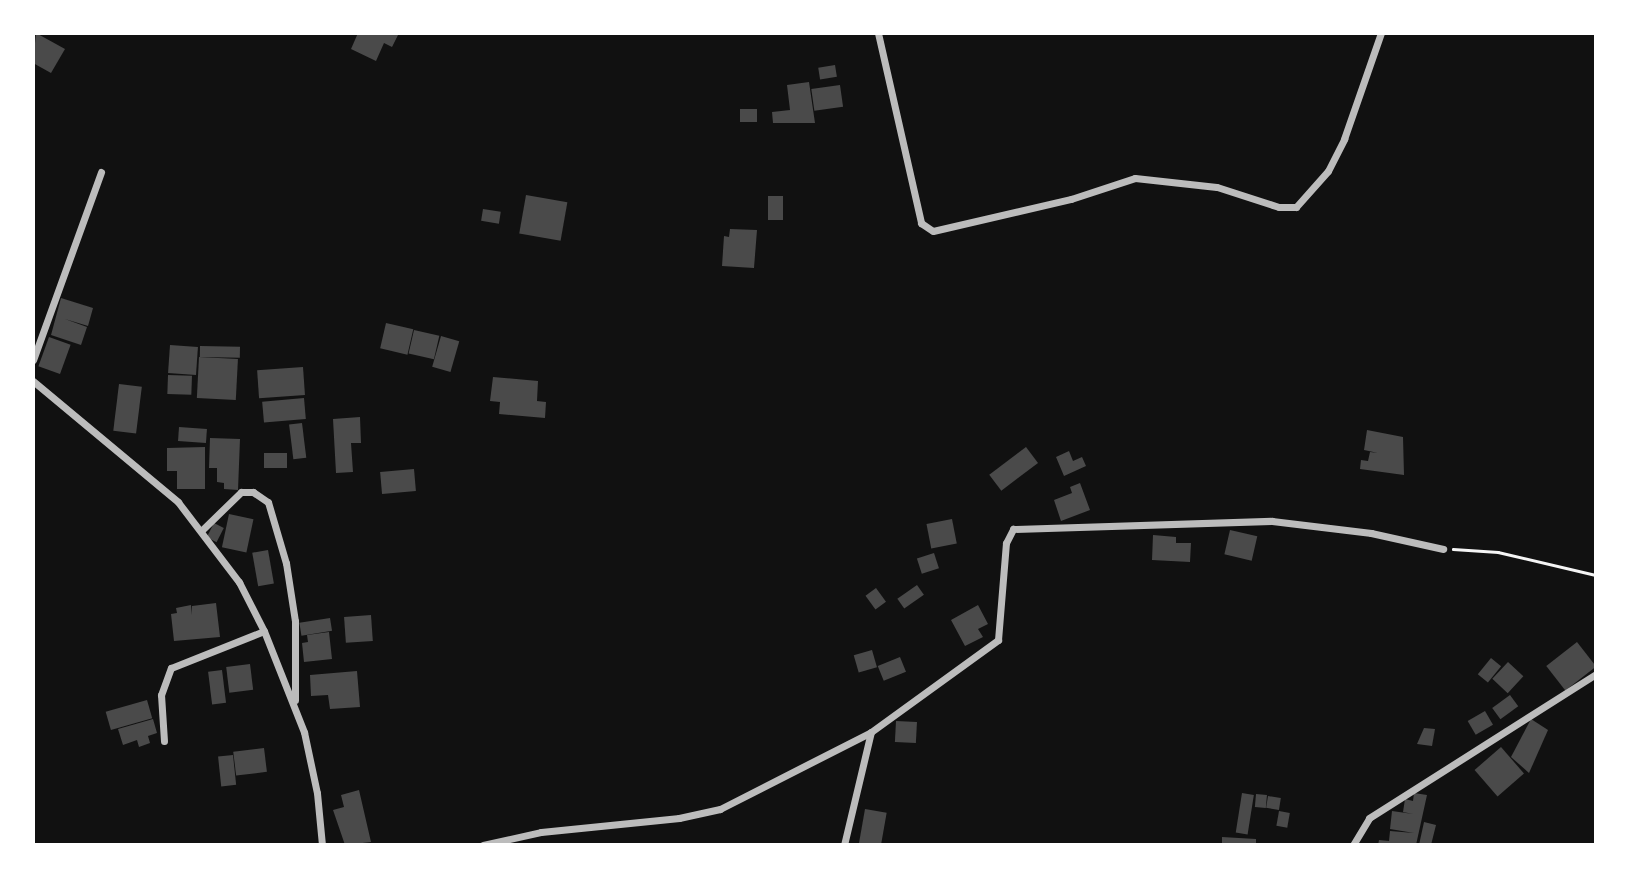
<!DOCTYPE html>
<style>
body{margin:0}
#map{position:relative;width:1629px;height:878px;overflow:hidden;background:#111;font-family:"Sofia Sans Condensed",sans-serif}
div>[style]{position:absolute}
.building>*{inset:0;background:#4a4a4a;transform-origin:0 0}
.path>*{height:2.5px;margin:-1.25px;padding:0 1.25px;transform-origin:1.25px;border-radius:1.25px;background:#f5f5f5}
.minor>*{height:7px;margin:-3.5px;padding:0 3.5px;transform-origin:3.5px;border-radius:3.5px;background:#bcbcbc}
span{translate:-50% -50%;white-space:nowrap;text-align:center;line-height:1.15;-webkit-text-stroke:6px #fff;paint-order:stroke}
.frame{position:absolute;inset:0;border:35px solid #fff;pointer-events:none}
</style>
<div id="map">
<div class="building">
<div style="clip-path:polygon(36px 33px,65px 49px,51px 73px,33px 63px)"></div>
<div style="clip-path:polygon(358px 33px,399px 33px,392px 47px,384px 43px,376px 61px,351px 49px)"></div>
<div style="left:835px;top:65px;width:12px;height:17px;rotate:81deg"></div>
<div style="clip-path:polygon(809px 82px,815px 123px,773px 123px,772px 112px,790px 110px,787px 85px)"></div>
<div style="left:840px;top:85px;width:22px;height:29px;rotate:82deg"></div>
<div style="left:740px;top:109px;width:17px;height:13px"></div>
<div style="left:526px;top:195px;width:42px;height:39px;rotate:10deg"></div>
<div style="left:768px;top:196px;width:15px;height:24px"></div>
<div style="left:483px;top:209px;width:18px;height:12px;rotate:9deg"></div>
<div style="clip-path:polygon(730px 229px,757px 230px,754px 268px,722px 266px,724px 236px,729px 237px)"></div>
<div style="clip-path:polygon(61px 298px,93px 308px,88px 326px,65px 319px,87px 327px,81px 345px,51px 335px)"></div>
<div style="left:386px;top:323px;width:28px;height:26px;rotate:13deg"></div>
<div style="left:414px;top:330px;width:26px;height:24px;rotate:13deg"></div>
<div style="left:441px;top:336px;width:19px;height:32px;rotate:16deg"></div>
<div style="left:49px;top:337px;width:23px;height:31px;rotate:20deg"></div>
<div style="left:170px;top:345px;width:28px;height:28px;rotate:4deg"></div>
<div style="left:200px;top:346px;width:40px;height:11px;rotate:1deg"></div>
<div style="left:199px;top:357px;width:39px;height:41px;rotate:3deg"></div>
<div style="left:303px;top:367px;width:28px;height:46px;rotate:86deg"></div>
<div style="left:168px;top:375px;width:24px;height:19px;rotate:2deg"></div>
<div style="clip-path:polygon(493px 377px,538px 381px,537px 401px,546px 402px,545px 418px,499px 414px,500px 402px,490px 401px)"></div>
<div style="left:119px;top:384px;width:23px;height:47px;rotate:7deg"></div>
<div style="left:304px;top:398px;width:21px;height:42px;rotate:85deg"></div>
<div style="clip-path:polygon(360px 417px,361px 443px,351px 443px,353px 472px,336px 473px,333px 419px)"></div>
<div style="left:302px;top:423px;width:35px;height:13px;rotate:83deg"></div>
<div style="left:179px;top:427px;width:28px;height:14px;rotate:4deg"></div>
<div style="clip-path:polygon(1367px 430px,1403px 437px,1404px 475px,1360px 469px,1361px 460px,1368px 461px,1370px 452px,1378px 453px,1364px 450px)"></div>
<div style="clip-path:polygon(210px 438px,240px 439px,238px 490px,224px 489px,224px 483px,217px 482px,217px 468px,209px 468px)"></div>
<div style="clip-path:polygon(205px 447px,205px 489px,177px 489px,177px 471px,167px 471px,167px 448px)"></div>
<div style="left:1026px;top:447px;width:20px;height:46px;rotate:53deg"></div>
<div style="clip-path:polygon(1069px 451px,1073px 461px,1082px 457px,1086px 466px,1064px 476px,1056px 457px)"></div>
<div style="left:264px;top:453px;width:23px;height:15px"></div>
<div style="left:414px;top:469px;width:22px;height:34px;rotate:85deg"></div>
<div style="clip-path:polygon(1080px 483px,1090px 510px,1061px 521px,1054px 500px,1072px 493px,1070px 487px)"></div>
<div style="left:229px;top:514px;width:25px;height:34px;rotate:12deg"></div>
<div style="left:952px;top:519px;width:25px;height:26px;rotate:79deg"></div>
<div style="left:214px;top:523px;width:11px;height:16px;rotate:27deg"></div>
<div style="left:1230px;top:530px;width:28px;height:25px;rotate:13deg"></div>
<div style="clip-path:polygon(1153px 535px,1176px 537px,1176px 543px,1191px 543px,1190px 562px,1152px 560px)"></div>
<div style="left:268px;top:550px;width:34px;height:16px;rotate:80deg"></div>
<div style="left:934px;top:553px;width:16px;height:18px;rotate:72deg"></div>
<div style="left:917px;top:585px;width:12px;height:24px;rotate:55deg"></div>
<div style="left:876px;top:588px;width:17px;height:13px;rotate:54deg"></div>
<div style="clip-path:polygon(216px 603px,220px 637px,174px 641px,171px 614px,177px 613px,176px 608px,191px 605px,192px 615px,192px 606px)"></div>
<div style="clip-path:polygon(978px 605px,988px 624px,978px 629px,983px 637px,965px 646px,951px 620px)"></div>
<div style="left:371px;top:615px;width:26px;height:27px;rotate:86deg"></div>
<div style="left:330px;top:618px;width:13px;height:31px;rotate:81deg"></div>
<div style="clip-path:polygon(329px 632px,332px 659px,304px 662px,302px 643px,308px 642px,307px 635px)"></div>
<div style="left:1577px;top:642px;width:31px;height:39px;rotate:52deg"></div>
<div style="left:872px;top:650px;width:18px;height:19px;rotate:74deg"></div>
<div style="left:900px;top:657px;width:16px;height:24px;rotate:68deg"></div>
<div style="left:1491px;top:658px;width:13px;height:21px;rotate:39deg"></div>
<div style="left:1508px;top:662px;width:21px;height:23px;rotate:43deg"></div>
<div style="left:250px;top:664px;width:26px;height:24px;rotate:83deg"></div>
<div style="left:222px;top:670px;width:33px;height:14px;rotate:83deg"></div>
<div style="clip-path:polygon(357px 671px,360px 707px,330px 709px,328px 695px,311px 696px,310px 675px)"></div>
<div style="left:1510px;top:695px;width:14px;height:22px;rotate:54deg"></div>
<div style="left:147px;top:700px;width:19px;height:43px;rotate:74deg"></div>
<div style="left:1485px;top:711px;width:16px;height:20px;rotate:60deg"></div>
<div style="clip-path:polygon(153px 719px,157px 733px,148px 736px,150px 743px,139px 747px,137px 740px,123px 745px,118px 729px)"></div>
<div style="clip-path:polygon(1531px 719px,1548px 730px,1529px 773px,1511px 757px)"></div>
<div style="left:896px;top:721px;width:21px;height:21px;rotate:3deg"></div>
<div style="clip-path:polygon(1424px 728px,1435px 729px,1432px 746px,1417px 744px)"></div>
<div style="left:1501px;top:747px;width:35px;height:35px;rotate:49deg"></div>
<div style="left:264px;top:748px;width:24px;height:31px;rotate:83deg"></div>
<div style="left:233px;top:755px;width:30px;height:15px;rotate:84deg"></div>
<div style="clip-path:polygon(359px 790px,371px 842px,345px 845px,333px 810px,344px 807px,341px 795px)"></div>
<div style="left:1242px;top:793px;width:12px;height:40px;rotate:9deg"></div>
<div style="clip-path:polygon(1414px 793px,1427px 795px,1416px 845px,1378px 845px,1379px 840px,1389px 841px,1390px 831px,1414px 833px,1390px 829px,1392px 811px,1413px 814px,1403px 812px,1405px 799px,1413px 801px)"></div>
<div style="left:1256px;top:794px;width:11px;height:13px;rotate:5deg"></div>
<div style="left:1268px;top:796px;width:13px;height:12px;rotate:9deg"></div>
<div style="left:865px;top:809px;width:22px;height:36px;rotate:10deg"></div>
<div style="left:1279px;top:811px;width:11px;height:15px;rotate:10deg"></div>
<div style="clip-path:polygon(1424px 822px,1436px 825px,1431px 845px,1419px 845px)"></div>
<div style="clip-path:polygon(1222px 837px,1256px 839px,1256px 845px,1222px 845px)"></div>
</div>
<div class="path">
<div style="left:1453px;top:549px;width:45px;rotate:3.8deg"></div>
<div style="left:1498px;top:552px;width:101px;rotate:13.2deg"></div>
</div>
<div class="minor">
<div style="left:878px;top:33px;width:195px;rotate:77.2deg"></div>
<div style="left:921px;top:223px;width:14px;rotate:34deg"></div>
<div style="left:933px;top:231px;width:142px;rotate:-13.1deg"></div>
<div style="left:1071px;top:199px;width:67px;rotate:-18.2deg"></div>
<div style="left:1135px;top:178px;width:82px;rotate:6.3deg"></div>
<div style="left:1217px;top:187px;width:65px;rotate:17.9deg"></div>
<div style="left:1279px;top:207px;width:17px"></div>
<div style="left:1296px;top:207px;width:48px;rotate:-48.4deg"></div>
<div style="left:1328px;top:171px;width:36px;rotate:-63deg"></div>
<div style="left:1344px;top:139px;width:112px;rotate:-70.8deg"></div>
<div style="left:33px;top:360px;width:200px;rotate:-70.1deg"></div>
<div style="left:33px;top:381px;width:189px;rotate:39.8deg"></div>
<div style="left:178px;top:502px;width:101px;rotate:52.7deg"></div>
<div style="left:239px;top:582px;width:55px;rotate:63deg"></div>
<div style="left:264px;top:631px;width:109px;rotate:68.4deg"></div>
<div style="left:304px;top:732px;width:62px;rotate:78deg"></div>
<div style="left:317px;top:793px;width:52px;rotate:84.5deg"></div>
<div style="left:201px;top:531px;width:56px;rotate:-44.3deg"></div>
<div style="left:241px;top:492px;width:12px"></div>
<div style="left:253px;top:492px;width:18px;rotate:34deg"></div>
<div style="left:268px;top:502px;width:64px;rotate:73.6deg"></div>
<div style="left:286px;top:563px;width:59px;rotate:81.2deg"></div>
<div style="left:295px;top:621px;width:79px;rotate:90deg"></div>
<div style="left:164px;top:741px;width:46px;rotate:-93.7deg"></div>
<div style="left:161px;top:695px;width:29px;rotate:-70deg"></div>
<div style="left:171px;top:668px;width:100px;rotate:-21.7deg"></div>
<div style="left:483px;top:845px;width:59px;rotate:-12.6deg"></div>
<div style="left:541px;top:832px;width:139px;rotate:-5.8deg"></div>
<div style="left:679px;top:818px;width:42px;rotate:-12.4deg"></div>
<div style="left:720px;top:809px;width:169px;rotate:-27deg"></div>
<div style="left:871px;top:732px;width:157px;rotate:-35.9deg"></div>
<div style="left:998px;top:640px;width:97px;rotate:-85.3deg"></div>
<div style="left:1006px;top:543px;width:16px;rotate:-63deg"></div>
<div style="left:1013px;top:529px;width:259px;rotate:-1.8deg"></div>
<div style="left:1272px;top:521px;width:100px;rotate:6.9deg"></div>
<div style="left:1371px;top:533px;width:74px;rotate:12.5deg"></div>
<div style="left:844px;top:845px;width:116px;rotate:-76.6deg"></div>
<div style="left:1353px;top:845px;width:31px;rotate:-59deg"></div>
<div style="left:1369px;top:818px;width:269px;rotate:-32.4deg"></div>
</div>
<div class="frame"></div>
</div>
